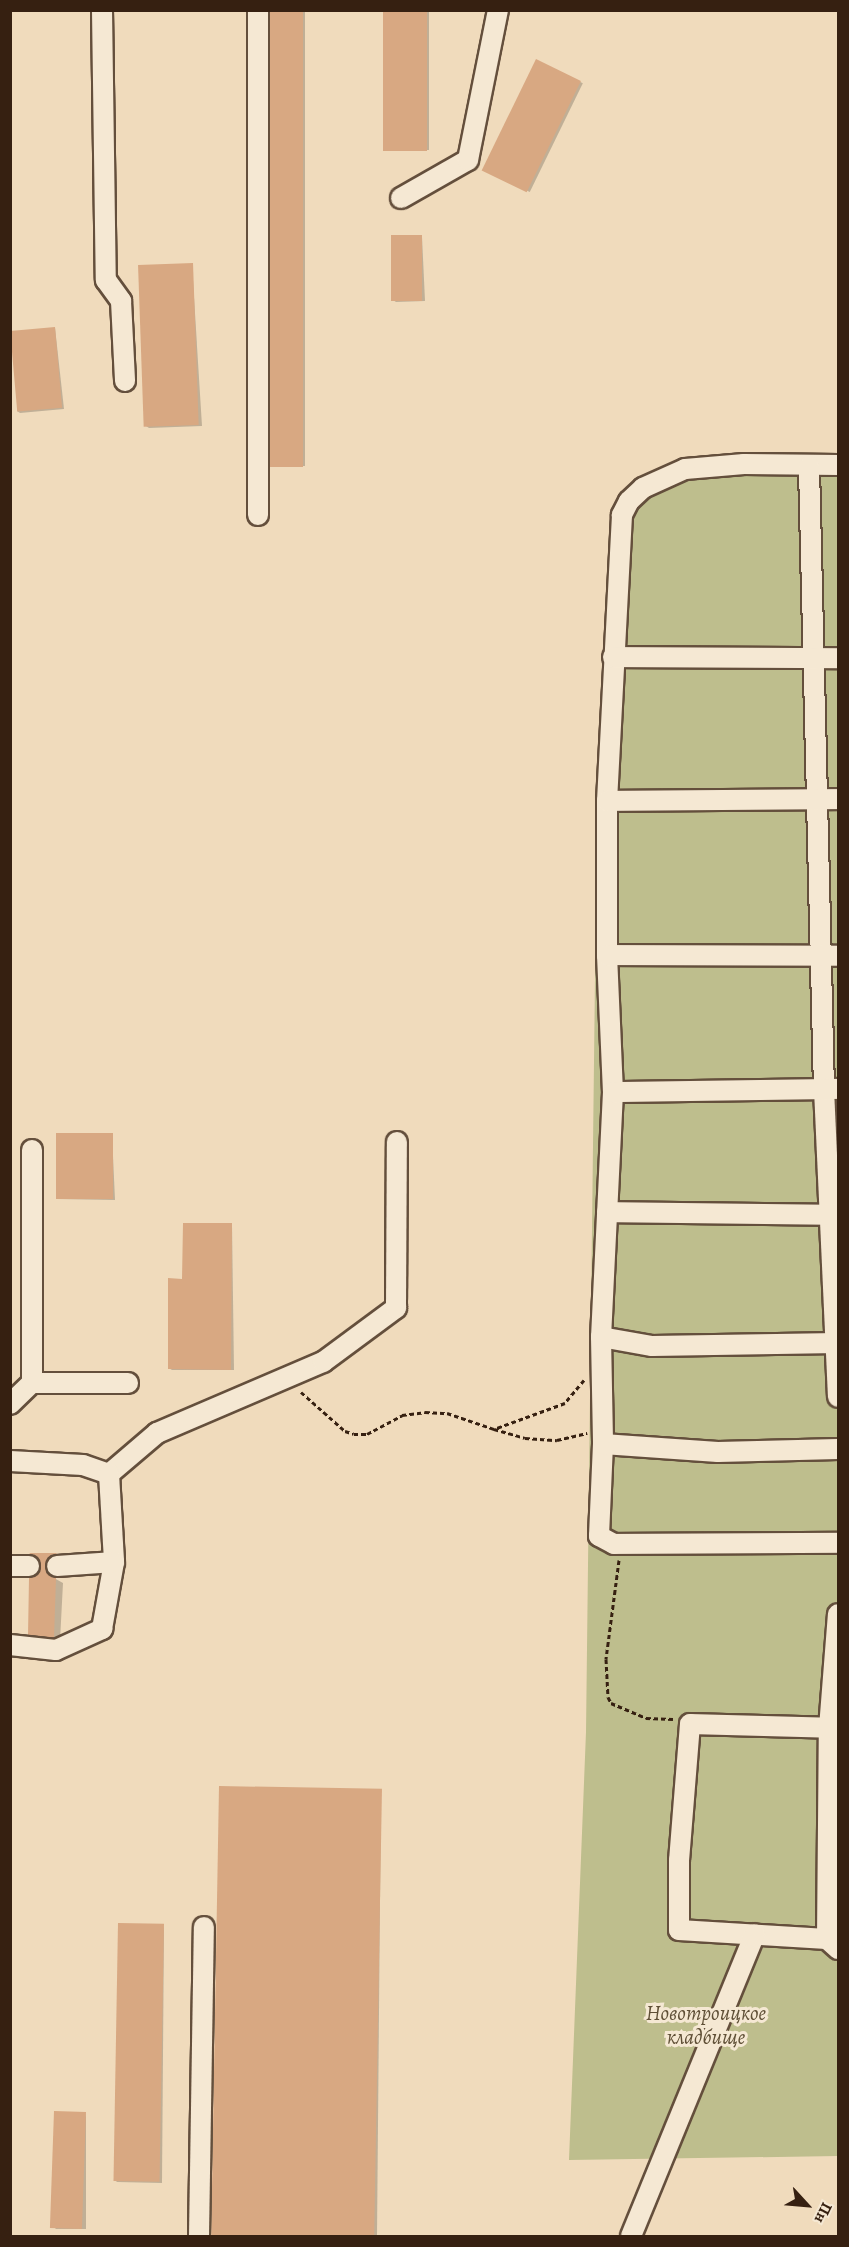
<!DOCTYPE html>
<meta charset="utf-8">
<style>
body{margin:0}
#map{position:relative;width:849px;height:2247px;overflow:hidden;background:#f0dbbc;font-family:Alegreya,serif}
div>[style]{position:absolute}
.green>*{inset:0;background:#bebe8d}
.shadow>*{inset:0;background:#0003;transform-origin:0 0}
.building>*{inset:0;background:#d8a882;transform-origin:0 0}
.path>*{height:3px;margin-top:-1.5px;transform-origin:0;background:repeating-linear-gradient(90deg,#362011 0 4.5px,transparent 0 7.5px)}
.roads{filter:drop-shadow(2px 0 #644f3c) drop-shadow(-2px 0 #644f3c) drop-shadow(0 2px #644f3c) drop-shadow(0 -2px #644f3c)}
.minor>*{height:20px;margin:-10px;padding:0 10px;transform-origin:10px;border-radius:10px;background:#f5e8d3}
span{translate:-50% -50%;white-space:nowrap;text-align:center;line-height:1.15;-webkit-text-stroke:6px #f5e8d3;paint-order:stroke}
.park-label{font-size:21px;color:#5f4f36;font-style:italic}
.frame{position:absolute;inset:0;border:12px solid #362011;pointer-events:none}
.north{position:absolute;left:777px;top:2175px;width:60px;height:60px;-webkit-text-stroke:4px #f5e8d3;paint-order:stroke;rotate:116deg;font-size:16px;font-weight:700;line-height:24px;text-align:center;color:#362011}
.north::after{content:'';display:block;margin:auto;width:21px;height:27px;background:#362011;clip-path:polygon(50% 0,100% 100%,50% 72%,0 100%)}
</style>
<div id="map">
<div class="green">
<div style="clip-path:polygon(838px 468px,838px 2156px,569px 2160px,586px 1732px,597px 810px,612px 506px,695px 471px)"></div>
</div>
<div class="shadow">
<div style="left:272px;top:10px;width:33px;height:456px"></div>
<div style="left:385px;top:10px;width:44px;height:140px"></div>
<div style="left:537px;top:61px;width:51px;height:121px;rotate:26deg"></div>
<div style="clip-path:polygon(422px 237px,425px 301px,396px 302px,393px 300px)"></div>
<div style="clip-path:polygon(192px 265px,202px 426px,149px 428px,146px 426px)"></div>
<div style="clip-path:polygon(55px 328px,64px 409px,20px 413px,17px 411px)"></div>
<div style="clip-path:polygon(112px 1134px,115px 1200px,57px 1199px)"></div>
<div style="clip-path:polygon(232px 1225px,234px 1370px,172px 1370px,169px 1368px,184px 1280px)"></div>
<div style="clip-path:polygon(34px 1554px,62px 1558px,51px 1570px,54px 1578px,63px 1583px,60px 1641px,29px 1634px,36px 1577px,43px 1567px)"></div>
<div style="clip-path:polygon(381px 1790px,377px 2236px,215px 2236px,213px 2234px)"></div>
<div style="clip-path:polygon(164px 1925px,162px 2183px,117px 2182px,115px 2180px)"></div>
<div style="clip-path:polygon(86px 2113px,86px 2229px,56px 2229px,54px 2227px)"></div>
</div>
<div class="building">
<div style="left:270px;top:10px;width:33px;height:457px"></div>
<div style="left:383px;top:10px;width:44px;height:141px"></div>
<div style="left:536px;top:59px;width:50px;height:124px;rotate:26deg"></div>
<div style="left:391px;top:235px;width:31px;height:66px"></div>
<div style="left:193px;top:263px;width:162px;height:55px;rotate:88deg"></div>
<div style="left:55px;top:327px;width:81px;height:45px;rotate:85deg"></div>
<div style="left:56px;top:1133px;width:57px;height:66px"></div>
<div style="clip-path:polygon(183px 1223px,232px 1223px,231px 1370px,168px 1369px,168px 1278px,182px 1279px)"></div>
<div style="clip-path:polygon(29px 1553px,57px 1553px,45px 1566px,47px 1573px,56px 1578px,54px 1638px,28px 1635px,29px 1578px,35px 1576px,41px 1567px,39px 1560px)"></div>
<div style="left:219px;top:1786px;width:163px;height:449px;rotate:1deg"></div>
<div style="left:118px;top:1923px;width:46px;height:258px;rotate:1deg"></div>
<div style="left:54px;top:2111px;width:32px;height:117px;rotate:2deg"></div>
</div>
<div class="path">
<div style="left:584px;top:1380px;width:30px;rotate:130deg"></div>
<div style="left:565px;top:1403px;width:76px;rotate:159.9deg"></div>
<div style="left:494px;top:1429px;width:32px;rotate:16deg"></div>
<div style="left:525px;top:1438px;width:32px;rotate:4deg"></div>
<div style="left:557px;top:1440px;width:31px;rotate:-13deg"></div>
<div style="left:301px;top:1392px;width:59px;rotate:41.6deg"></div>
<div style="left:345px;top:1431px;width:9px;rotate:18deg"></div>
<div style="left:354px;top:1434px;width:13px"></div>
<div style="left:367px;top:1434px;width:40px;rotate:-28deg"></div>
<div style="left:402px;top:1415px;width:23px;rotate:-7deg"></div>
<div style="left:425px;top:1412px;width:22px;rotate:3deg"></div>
<div style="left:447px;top:1413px;width:50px;rotate:18.8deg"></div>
<div style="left:619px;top:1560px;width:100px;rotate:97.5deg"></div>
<div style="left:606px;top:1659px;width:38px;rotate:87deg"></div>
<div style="left:608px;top:1697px;width:7px;rotate:63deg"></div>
<div style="left:611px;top:1703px;width:38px;rotate:23deg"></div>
<div style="left:646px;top:1718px;width:27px;rotate:2deg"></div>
</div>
<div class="roads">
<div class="minor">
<div style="left:102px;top:10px;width:270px;rotate:89.2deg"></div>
<div style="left:106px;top:280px;width:26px;rotate:54deg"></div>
<div style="left:121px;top:301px;width:80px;rotate:87.1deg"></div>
<div style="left:258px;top:10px;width:505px;rotate:90deg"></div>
<div style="left:401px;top:198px;width:77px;rotate:-29.6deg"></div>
<div style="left:468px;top:160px;width:153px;rotate:-78.7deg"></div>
<div style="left:838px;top:465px;width:94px;rotate:-179.4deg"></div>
<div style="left:744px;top:464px;width:59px;rotate:175.2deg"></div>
<div style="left:685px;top:469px;width:46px;rotate:155.7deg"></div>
<div style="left:643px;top:488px;width:19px;rotate:137deg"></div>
<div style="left:629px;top:501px;width:16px;rotate:117deg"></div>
<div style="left:622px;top:515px;width:286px;rotate:93deg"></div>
<div style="left:607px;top:801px;width:154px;rotate:90deg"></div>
<div style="left:607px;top:955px;width:137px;rotate:87.5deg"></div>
<div style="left:613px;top:1092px;width:245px;rotate:92.8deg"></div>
<div style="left:601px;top:1337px;width:107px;rotate:88.9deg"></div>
<div style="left:603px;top:1444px;width:92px;rotate:92.5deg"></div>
<div style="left:599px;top:1536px;width:17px;rotate:28deg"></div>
<div style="left:614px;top:1544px;width:224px;rotate:-0.3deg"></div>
<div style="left:809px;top:467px;width:622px;rotate:88.62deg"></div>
<div style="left:824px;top:1089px;width:308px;rotate:87.4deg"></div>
<div style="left:613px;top:657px;width:225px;rotate:0.3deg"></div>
<div style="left:607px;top:801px;width:231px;rotate:-0.5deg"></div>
<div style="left:607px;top:955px;width:231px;rotate:0.2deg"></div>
<div style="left:613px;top:1092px;width:225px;rotate:-0.8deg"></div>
<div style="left:607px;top:1212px;width:231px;rotate:0.7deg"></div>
<div style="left:601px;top:1337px;width:52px;rotate:10deg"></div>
<div style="left:652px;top:1346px;width:186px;rotate:-0.9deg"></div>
<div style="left:32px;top:1383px;width:233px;rotate:-90deg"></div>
<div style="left:10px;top:1404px;width:30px;rotate:-44deg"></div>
<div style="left:32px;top:1383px;width:96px"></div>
<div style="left:603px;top:1444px;width:115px;rotate:4deg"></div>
<div style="left:718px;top:1452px;width:120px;rotate:-1.4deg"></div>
<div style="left:10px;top:1461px;width:73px;rotate:3.1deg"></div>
<div style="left:83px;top:1465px;width:28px;rotate:19deg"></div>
<div style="left:109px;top:1474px;width:63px;rotate:-40.5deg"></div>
<div style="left:157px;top:1433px;width:181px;rotate:-23.2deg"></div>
<div style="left:323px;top:1362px;width:91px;rotate:-36.5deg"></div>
<div style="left:396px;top:1308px;width:166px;rotate:-89.7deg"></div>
<div style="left:109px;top:1474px;width:88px;rotate:86.7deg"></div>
<div style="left:10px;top:1566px;width:19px"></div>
<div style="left:10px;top:1645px;width:46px;rotate:6.2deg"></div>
<div style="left:56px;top:1650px;width:51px;rotate:-24.5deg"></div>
<div style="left:102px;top:1629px;width:68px;rotate:-79.8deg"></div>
<div style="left:114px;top:1562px;width:57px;rotate:176deg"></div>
<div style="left:838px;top:1728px;width:148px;rotate:-178.5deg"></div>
<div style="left:690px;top:1724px;width:136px;rotate:94.6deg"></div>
<div style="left:679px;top:1860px;width:70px;rotate:90deg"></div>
<div style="left:679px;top:1930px;width:148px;rotate:3.5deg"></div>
<div style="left:827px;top:1939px;width:15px;rotate:42deg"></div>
<div style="left:827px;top:1939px;width:211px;rotate:-89.5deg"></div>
<div style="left:829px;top:1728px;width:114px;rotate:-85.5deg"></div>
<div style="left:199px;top:2236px;width:309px;rotate:-89.1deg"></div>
<div style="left:631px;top:2236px;width:326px;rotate:-67.7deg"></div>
</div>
</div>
<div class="park-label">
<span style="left:706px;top:2025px">Новотроицкое<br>кладбище</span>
</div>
<div class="frame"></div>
<div class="north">Пн</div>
</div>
